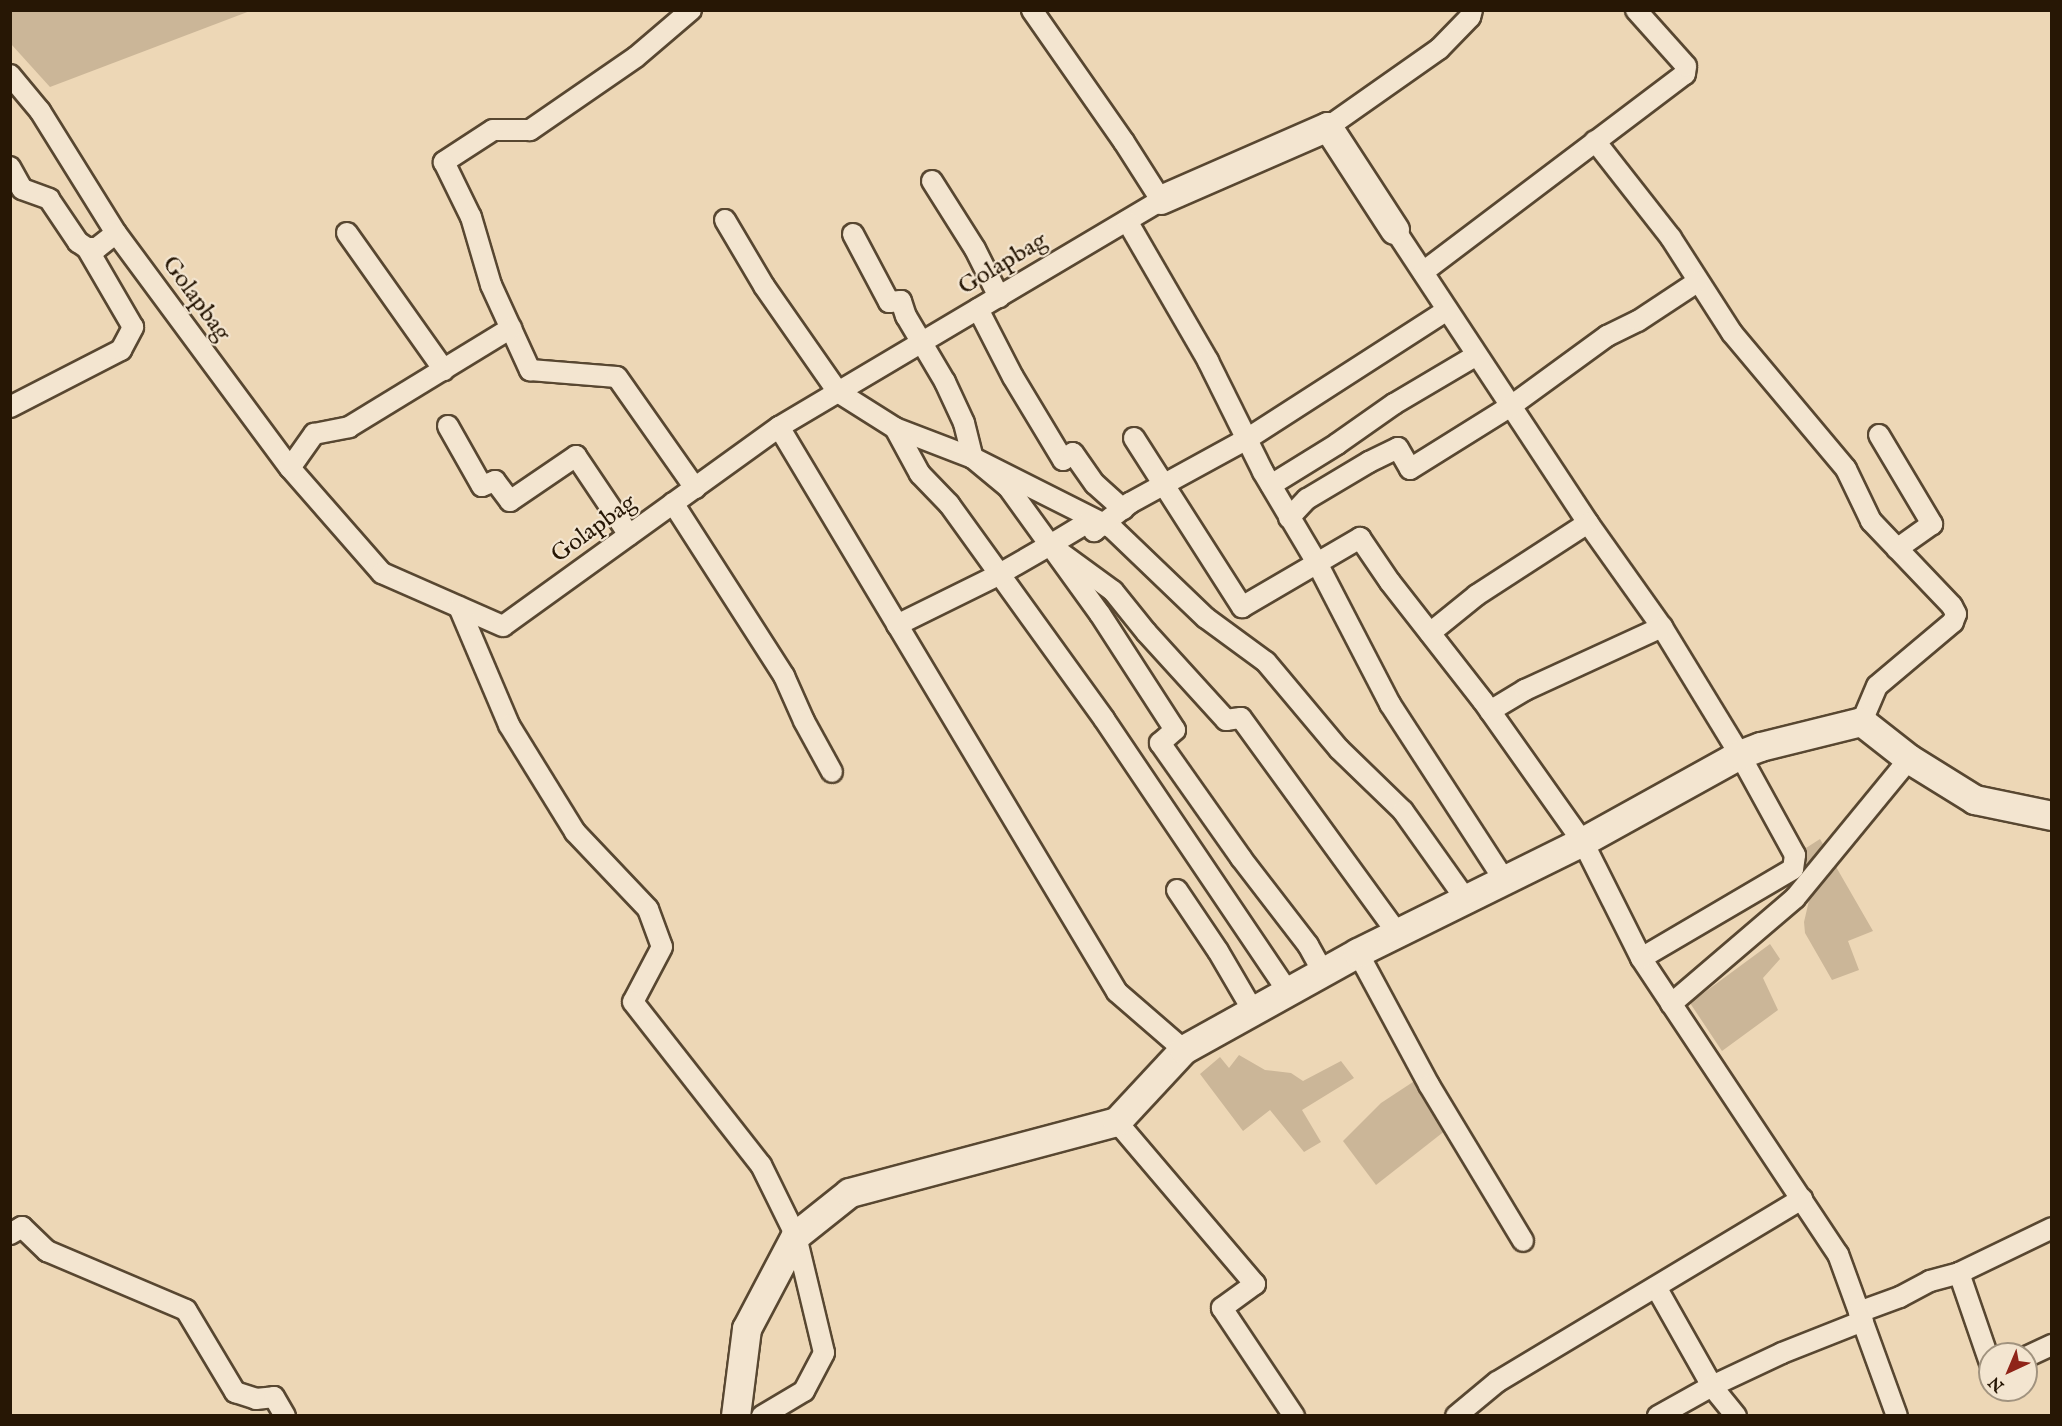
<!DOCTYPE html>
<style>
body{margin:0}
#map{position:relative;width:2062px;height:1426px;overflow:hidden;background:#edd7b6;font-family:"IM FELL English",serif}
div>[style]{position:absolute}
.green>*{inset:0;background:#cbb698}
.roads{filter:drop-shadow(2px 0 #584731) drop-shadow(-2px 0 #584731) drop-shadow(0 2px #584731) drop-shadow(0 -2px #584731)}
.street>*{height:20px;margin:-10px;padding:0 10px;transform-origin:10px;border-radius:10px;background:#f3e5d0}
.secondary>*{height:28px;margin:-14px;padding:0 14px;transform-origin:14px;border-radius:14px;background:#f3e5d0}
span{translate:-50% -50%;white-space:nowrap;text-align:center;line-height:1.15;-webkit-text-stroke:4.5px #f3e5d0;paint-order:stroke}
.street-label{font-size:24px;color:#271705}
.frame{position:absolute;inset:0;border:12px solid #271705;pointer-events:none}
.north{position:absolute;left:1978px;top:1342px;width:60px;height:60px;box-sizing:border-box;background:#f3e5d0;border:2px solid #a1937f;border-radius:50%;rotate:224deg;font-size:16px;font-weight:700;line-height:24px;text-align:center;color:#271705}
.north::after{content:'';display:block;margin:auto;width:21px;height:27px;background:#8f2418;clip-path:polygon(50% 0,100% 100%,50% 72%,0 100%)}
</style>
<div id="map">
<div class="green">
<div style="clip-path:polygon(11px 10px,250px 10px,250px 11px,50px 87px,11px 44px)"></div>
<div style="clip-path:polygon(1820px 839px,1873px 931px,1848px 941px,1859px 970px,1832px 980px,1805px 933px,1804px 922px,1811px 892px,1794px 881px,1795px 855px)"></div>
<div style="clip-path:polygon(1770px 944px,1780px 959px,1763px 978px,1778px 1010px,1722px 1051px,1690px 1003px)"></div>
<div style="clip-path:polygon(1239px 1055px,1265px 1070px,1291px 1073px,1303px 1081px,1341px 1061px,1354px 1078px,1302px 1110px,1321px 1142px,1304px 1152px,1270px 1110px,1243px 1131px,1200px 1074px,1220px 1057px,1229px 1068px)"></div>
<div style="clip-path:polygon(1419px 1078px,1446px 1130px,1376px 1185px,1343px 1141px,1381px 1103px)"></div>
</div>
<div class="roads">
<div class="street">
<div style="left:691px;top:10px;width:72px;rotate:139.5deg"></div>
<div style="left:636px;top:57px;width:129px;rotate:145.4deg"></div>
<div style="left:530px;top:130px;width:37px;rotate:180deg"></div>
<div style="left:493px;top:130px;width:59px;rotate:146.9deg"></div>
<div style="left:444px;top:162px;width:61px;rotate:63.9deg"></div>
<div style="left:471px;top:217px;width:71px;rotate:73.6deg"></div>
<div style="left:491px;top:285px;width:94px;rotate:65.4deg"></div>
<div style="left:530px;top:370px;width:87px;rotate:4.6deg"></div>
<div style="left:617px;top:377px;width:136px;rotate:54.9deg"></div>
<div style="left:10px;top:75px;width:47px;rotate:50.2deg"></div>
<div style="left:40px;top:111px;width:144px;rotate:58.1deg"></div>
<div style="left:116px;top:233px;width:292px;rotate:53.5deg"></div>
<div style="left:290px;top:468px;width:140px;rotate:48.8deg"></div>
<div style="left:382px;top:573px;width:132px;rotate:23.7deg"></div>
<div style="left:503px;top:626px;width:340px;rotate:-35.8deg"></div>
<div style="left:779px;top:427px;width:444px;rotate:-30.7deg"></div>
<div style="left:1161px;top:200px;width:69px;rotate:-122.5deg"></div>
<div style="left:1124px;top:142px;width:161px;rotate:-124.9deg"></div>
<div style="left:1328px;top:127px;width:136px;rotate:-35.1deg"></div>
<div style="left:1439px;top:49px;width:45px;rotate:-45.9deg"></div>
<div style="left:1470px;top:17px;width:7px;rotate:-74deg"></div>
<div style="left:1595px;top:141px;width:123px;rotate:51.9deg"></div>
<div style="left:1671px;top:238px;width:113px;rotate:57.3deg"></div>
<div style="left:1732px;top:333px;width:177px;rotate:50deg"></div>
<div style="left:1846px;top:469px;width:58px;rotate:64.3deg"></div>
<div style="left:1871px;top:521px;width:117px;rotate:46.4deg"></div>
<div style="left:1952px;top:606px;width:9px;rotate:63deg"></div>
<div style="left:1956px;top:614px;width:9px;rotate:111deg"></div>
<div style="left:1953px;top:622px;width:99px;rotate:139.9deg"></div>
<div style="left:1877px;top:686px;width:39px;rotate:113deg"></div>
<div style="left:10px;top:167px;width:25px;rotate:61deg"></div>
<div style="left:22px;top:189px;width:29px;rotate:20deg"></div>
<div style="left:49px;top:199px;width:52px;rotate:56deg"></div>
<div style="left:78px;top:242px;width:11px;rotate:34deg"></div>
<div style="left:87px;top:248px;width:10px"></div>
<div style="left:97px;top:248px;width:24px;rotate:-38deg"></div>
<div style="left:932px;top:181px;width:80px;rotate:57.7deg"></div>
<div style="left:975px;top:249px;width:54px;rotate:63.4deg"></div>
<div style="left:725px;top:220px;width:77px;rotate:59.4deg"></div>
<div style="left:764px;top:286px;width:129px;rotate:55.1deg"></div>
<div style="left:838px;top:392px;width:67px;rotate:32.3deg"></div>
<div style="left:895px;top:428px;width:84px;rotate:21deg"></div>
<div style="left:973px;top:458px;width:156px;rotate:26.7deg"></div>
<div style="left:1112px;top:528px;width:130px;rotate:43.8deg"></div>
<div style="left:1206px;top:618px;width:74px;rotate:36.3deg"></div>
<div style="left:1266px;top:662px;width:114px;rotate:50deg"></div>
<div style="left:1339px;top:749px;width:89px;rotate:44.1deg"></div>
<div style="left:1403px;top:811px;width:110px;rotate:54.6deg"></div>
<div style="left:1127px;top:221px;width:162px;rotate:59.9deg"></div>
<div style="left:1208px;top:361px;width:124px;rotate:63.6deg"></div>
<div style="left:1263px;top:472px;width:106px;rotate:59.3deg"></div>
<div style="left:1317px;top:563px;width:159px;rotate:62.6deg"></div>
<div style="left:1390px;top:704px;width:211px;rotate:57deg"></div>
<div style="left:1395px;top:230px;width:351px;rotate:56.6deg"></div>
<div style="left:1588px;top:523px;width:128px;rotate:54.6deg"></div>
<div style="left:1662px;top:627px;width:150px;rotate:58.6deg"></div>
<div style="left:1740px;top:755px;width:114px;rotate:61.2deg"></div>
<div style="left:1795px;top:855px;width:14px;rotate:98deg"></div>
<div style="left:1793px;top:869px;width:176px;rotate:149.6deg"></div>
<div style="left:1641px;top:958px;width:356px;rotate:56.4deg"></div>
<div style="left:1838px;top:1254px;width:172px;rotate:70deg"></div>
<div style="left:347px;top:233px;width:168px;rotate:54.7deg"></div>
<div style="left:853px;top:234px;width:77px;rotate:62.1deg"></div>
<div style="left:889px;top:302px;width:12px;rotate:-5deg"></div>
<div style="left:901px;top:301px;width:16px;rotate:72deg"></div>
<div style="left:906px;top:316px;width:77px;rotate:59.4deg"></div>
<div style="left:945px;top:382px;width:45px;rotate:65.1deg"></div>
<div style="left:964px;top:423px;width:36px;rotate:76deg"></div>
<div style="left:973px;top:458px;width:45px;rotate:39.6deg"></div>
<div style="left:1008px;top:487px;width:72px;rotate:54.1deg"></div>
<div style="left:1050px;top:545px;width:78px;rotate:36.1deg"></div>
<div style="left:1113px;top:591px;width:53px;rotate:51.2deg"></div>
<div style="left:1146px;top:632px;width:119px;rotate:47.7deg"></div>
<div style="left:1226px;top:720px;width:15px;rotate:-8deg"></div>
<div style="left:1241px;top:718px;width:266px;rotate:54deg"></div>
<div style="left:1423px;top:272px;width:328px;rotate:-37.1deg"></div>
<div style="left:1685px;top:74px;width:8px;rotate:-83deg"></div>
<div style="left:1686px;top:66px;width:75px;rotate:-131.8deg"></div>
<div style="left:978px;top:309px;width:76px;rotate:62.8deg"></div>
<div style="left:1013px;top:377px;width:97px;rotate:58.9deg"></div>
<div style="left:1063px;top:460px;width:12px;rotate:-35deg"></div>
<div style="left:1073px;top:453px;width:38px;rotate:55deg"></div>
<div style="left:1095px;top:484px;width:38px;rotate:42deg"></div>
<div style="left:10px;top:407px;width:125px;rotate:-27.2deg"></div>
<div style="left:121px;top:350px;width:26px;rotate:-62deg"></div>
<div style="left:133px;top:327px;width:91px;rotate:-120.2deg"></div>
<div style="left:448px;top:426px;width:69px;rotate:60.5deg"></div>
<div style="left:482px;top:486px;width:14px;rotate:-21deg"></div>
<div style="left:495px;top:481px;width:25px;rotate:53deg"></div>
<div style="left:510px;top:501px;width:80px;rotate:-34.3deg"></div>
<div style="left:576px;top:456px;width:95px;rotate:56.1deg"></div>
<div style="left:779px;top:427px;width:658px;rotate:59.11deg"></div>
<div style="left:1117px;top:992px;width:89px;rotate:40.9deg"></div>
<div style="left:895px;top:428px;width:52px;rotate:61.5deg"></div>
<div style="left:920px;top:474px;width:42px;rotate:46deg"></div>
<div style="left:949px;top:504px;width:265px;rotate:54.2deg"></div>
<div style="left:1104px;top:719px;width:329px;rotate:56deg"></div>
<div style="left:1879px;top:435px;width:104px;rotate:59.2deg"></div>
<div style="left:1932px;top:524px;width:43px;rotate:144.5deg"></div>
<div style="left:1134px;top:438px;width:201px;rotate:57.4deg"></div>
<div style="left:1242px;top:607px;width:137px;rotate:-30.3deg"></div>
<div style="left:1360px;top:538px;width:53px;rotate:55.7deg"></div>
<div style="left:1390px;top:582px;width:151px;rotate:52deg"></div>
<div style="left:1483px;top:701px;width:173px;rotate:54.7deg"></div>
<div style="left:1583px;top:842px;width:130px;rotate:63.4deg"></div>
<div style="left:290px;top:468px;width:42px;rotate:-54.8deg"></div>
<div style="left:314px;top:434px;width:36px;rotate:-11deg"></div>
<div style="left:349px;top:427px;width:190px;rotate:-31.4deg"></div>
<div style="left:1271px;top:485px;width:78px;rotate:-31.8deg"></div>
<div style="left:1337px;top:444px;width:70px;rotate:-35.1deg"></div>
<div style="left:1394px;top:404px;width:96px;rotate:-30.6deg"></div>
<div style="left:673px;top:503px;width:206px;rotate:57.3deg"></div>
<div style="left:784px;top:676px;width:49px;rotate:66deg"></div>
<div style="left:804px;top:721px;width:58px;rotate:61.2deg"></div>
<div style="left:1289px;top:518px;width:26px;rotate:-47deg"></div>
<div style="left:1307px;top:499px;width:72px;rotate:-30.8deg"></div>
<div style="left:1369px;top:462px;width:32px;rotate:-26deg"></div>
<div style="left:1398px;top:448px;width:24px;rotate:60deg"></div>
<div style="left:1410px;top:469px;width:119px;rotate:-32deg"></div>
<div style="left:1511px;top:406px;width:119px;rotate:-36.1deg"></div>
<div style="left:1607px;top:336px;width:34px;rotate:-26deg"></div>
<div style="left:1638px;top:321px;width:71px;rotate:-33.5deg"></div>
<div style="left:1050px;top:545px;width:41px;rotate:-31deg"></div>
<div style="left:1085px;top:524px;width:5px;rotate:-22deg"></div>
<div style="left:1090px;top:522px;width:10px;rotate:66deg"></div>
<div style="left:1094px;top:531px;width:46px;rotate:-37.9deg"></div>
<div style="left:1130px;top:503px;width:133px;rotate:-28.7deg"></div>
<div style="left:1247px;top:439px;width:238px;rotate:-32.8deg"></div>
<div style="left:459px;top:607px;width:128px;rotate:67deg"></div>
<div style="left:509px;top:725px;width:126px;rotate:58.3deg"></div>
<div style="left:575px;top:832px;width:106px;rotate:46.5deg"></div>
<div style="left:648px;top:909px;width:40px;rotate:69.8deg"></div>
<div style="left:662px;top:947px;width:62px;rotate:117.8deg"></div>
<div style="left:633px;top:1002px;width:207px;rotate:51.9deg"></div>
<div style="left:761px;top:1165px;width:79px;rotate:63.8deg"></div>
<div style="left:796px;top:1236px;width:120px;rotate:76.5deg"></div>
<div style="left:824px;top:1353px;width:43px;rotate:117.8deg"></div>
<div style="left:804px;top:1391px;width:49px;rotate:149.2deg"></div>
<div style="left:897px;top:625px;width:113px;rotate:-26.3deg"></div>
<div style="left:998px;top:575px;width:60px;rotate:-30deg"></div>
<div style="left:1050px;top:545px;width:85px;rotate:54.1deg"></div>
<div style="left:1100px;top:614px;width:138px;rotate:57.1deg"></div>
<div style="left:1175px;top:730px;width:20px;rotate:139deg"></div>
<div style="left:1160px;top:743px;width:141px;rotate:54.8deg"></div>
<div style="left:1241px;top:858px;width:110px;rotate:52.4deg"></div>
<div style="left:1308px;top:945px;width:31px;rotate:61deg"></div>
<div style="left:1430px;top:633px;width:60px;rotate:-39deg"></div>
<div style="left:1477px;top:595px;width:132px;rotate:-33deg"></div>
<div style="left:1490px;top:711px;width:41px;rotate:-31deg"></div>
<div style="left:1525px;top:690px;width:151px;rotate:-24.7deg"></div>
<div style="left:1177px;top:890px;width:73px;rotate:56.1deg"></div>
<div style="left:1218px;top:951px;width:69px;rotate:59.7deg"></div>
<div style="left:1358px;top:953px;width:150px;rotate:61.7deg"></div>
<div style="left:1429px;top:1085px;width:182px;rotate:58.9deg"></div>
<div style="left:1671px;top:1004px;width:163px;rotate:-40.5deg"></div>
<div style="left:1795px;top:898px;width:180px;rotate:-50.6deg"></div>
<div style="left:1117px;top:1122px;width:213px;rotate:49.6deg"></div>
<div style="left:1255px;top:1284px;width:41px;rotate:144deg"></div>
<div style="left:1222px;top:1308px;width:130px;rotate:56.3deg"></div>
<div style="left:10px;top:1234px;width:14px;rotate:-30deg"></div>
<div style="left:22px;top:1227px;width:35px;rotate:44deg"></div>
<div style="left:47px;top:1251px;width:151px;rotate:23deg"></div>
<div style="left:186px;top:1310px;width:96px;rotate:59.1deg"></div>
<div style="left:235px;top:1392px;width:22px;rotate:18deg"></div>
<div style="left:256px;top:1399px;width:18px;rotate:-6deg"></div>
<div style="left:274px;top:1397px;width:22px;rotate:60deg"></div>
<div style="left:1959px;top:1273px;width:103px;rotate:-25.8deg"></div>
<div style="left:1656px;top:1287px;width:114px;rotate:60.5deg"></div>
<div style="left:1712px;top:1386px;width:62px;rotate:150.9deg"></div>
<div style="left:1859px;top:1312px;width:44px;rotate:-20.1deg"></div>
<div style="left:1900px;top:1297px;width:34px;rotate:-28deg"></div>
<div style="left:1930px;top:1281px;width:30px;rotate:-15deg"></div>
<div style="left:1959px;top:1273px;width:95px;rotate:71deg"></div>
<div style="left:2026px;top:1357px;width:29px;rotate:-25deg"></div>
<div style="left:1456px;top:1416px;width:53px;rotate:-39.7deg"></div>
<div style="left:1497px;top:1382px;width:356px;rotate:-31deg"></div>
<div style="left:1736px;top:1416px;width:38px;rotate:-129deg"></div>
<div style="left:1712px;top:1386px;width:77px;rotate:-25.2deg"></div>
<div style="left:1782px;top:1353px;width:87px;rotate:-21.6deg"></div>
</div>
<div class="secondary">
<div style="left:1161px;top:200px;width:182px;rotate:-23.6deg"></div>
<div style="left:1328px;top:127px;width:123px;rotate:57deg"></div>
<div style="left:736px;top:1416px;width:88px;rotate:-82.8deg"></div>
<div style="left:747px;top:1329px;width:105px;rotate:-62.2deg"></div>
<div style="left:796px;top:1236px;width:69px;rotate:-38.5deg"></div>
<div style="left:850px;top:1193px;width:276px;rotate:-14.9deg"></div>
<div style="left:1117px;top:1122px;width:98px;rotate:-47.1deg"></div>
<div style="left:1184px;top:1050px;width:199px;rotate:-29.1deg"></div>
<div style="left:1358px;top:953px;width:251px;rotate:-26.3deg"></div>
<div style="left:1583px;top:842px;width:179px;rotate:-29deg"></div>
<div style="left:1740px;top:755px;width:22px;rotate:-21deg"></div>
<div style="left:1761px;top:747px;width:104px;rotate:-13.9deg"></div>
<div style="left:1862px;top:722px;width:60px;rotate:38.2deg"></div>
<div style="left:1909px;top:759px;width:78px;rotate:31.8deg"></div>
<div style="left:1975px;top:800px;width:79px;rotate:11.7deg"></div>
</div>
</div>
<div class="street-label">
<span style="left:1003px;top:264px;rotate:-31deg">Golapbag</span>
<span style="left:196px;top:299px;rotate:54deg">Golapbag</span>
<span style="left:594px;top:529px;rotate:-36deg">Golapbag</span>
</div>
<div class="frame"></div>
<div class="north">N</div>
</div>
